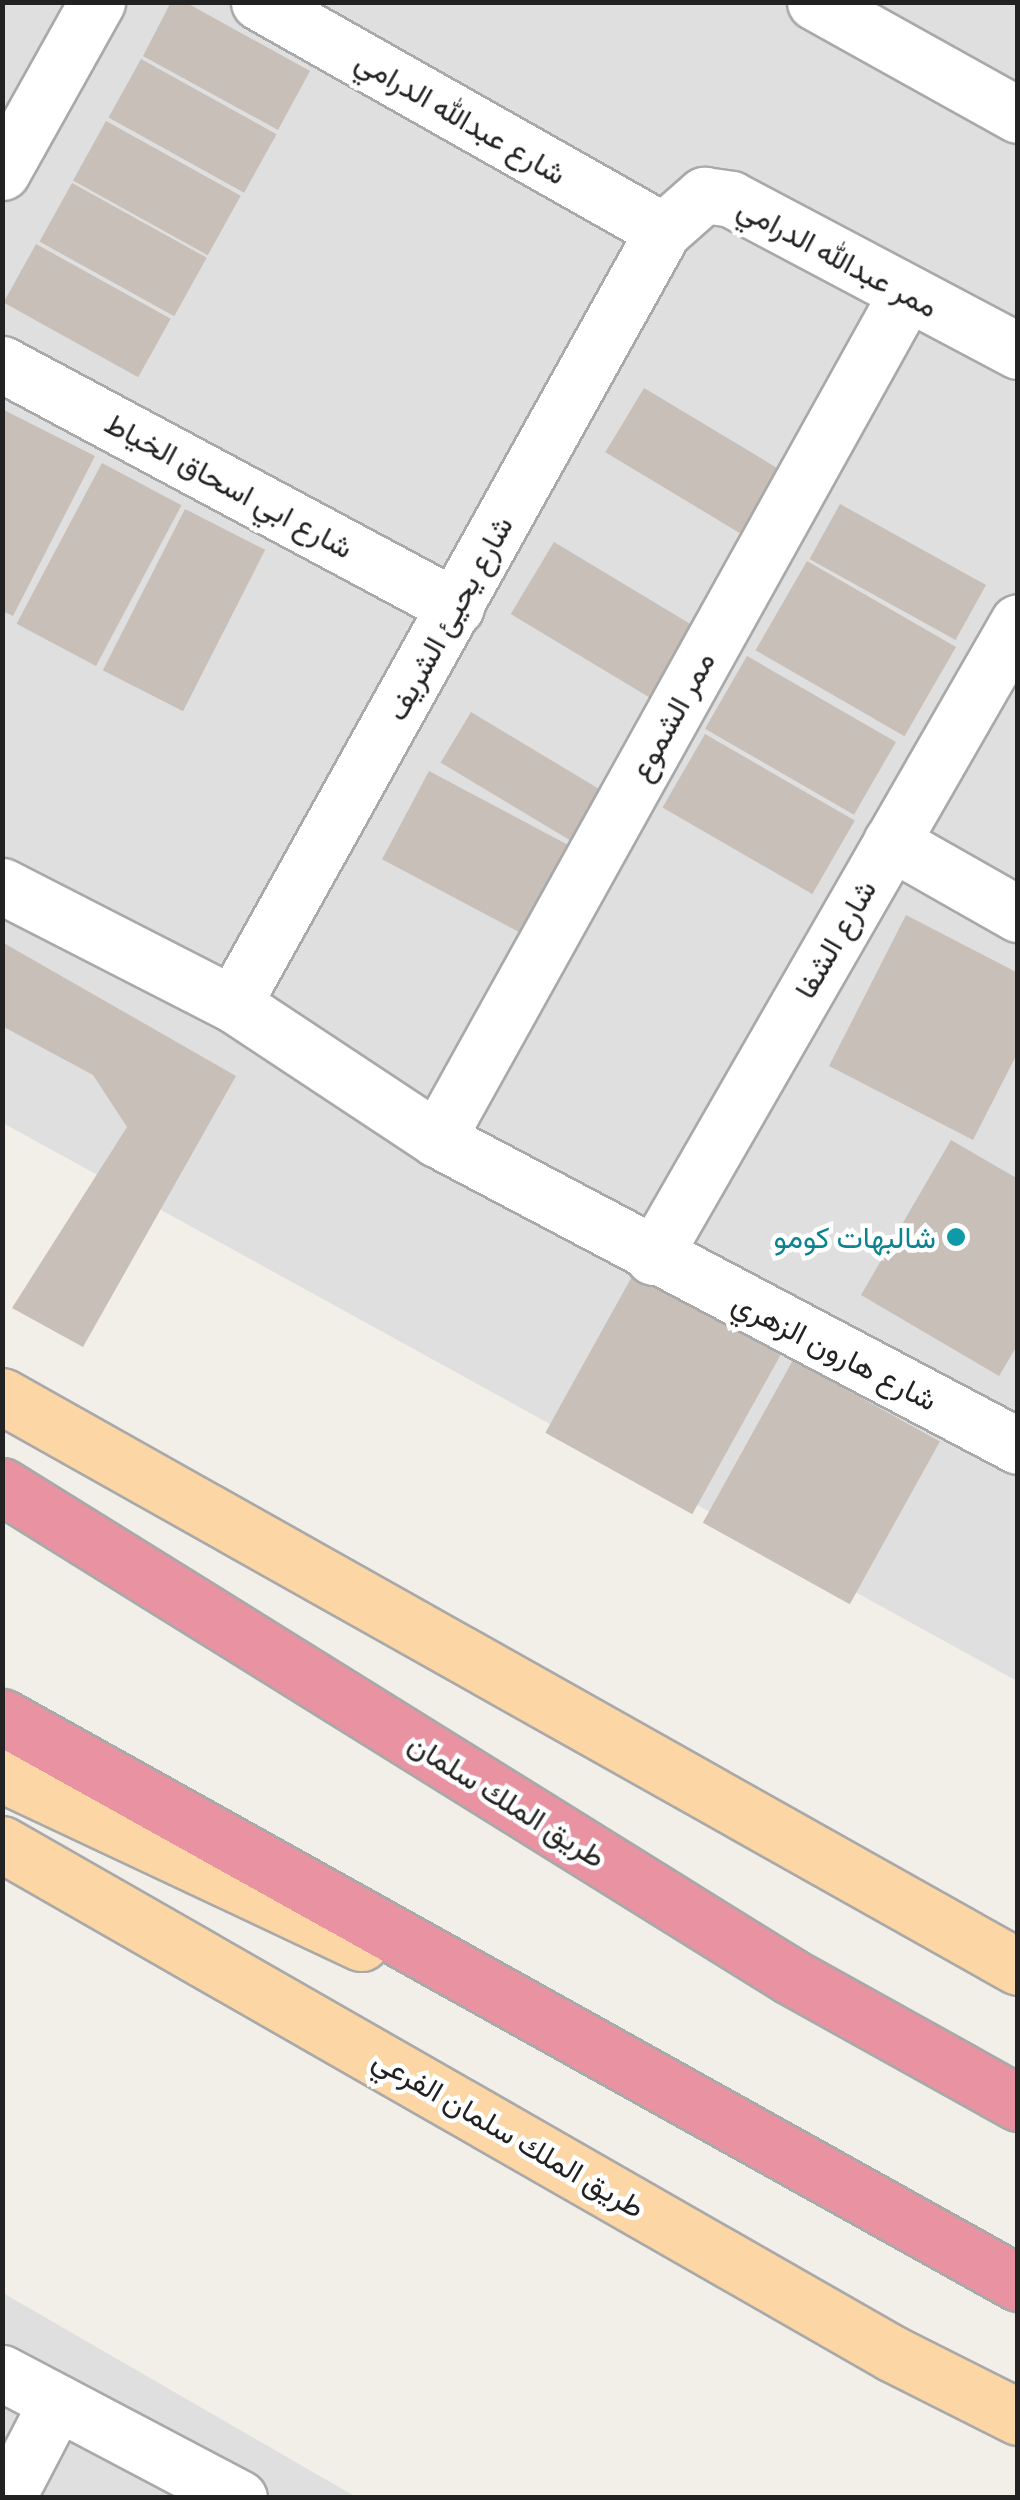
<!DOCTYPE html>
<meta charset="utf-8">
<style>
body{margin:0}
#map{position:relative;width:1020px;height:2500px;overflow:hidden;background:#f2efe9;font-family:"Archivo Narrow",Vazirmatn,sans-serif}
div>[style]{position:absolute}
.residential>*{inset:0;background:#e0dfdf}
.building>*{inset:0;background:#c7bfb8;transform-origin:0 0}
.roads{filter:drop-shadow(2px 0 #a9a9a9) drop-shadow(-2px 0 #a9a9a9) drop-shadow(0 2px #a9a9a9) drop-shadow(0 -2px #a9a9a9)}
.minor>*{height:55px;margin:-27.5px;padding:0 27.5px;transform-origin:27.5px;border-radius:27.5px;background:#fff}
.major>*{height:55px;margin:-27.5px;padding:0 27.5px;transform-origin:27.5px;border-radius:27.5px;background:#fcd6a4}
.highway>*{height:55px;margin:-27.5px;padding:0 27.5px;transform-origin:27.5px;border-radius:27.5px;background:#e892a2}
.dots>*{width:28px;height:28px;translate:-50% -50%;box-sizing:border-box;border:5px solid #fff;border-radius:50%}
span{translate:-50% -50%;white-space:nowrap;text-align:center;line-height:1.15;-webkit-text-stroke:9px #fff;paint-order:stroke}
.street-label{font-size:30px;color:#222}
.culture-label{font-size:30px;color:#0d838f}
.right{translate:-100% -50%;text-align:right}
.frame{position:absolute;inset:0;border:5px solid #222;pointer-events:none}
</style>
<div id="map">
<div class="residential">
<div style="clip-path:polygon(3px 3px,1017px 3px,1017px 1681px,3px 1123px)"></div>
<div style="clip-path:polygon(3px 2293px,356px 2497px,3px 2497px)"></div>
</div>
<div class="building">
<div style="clip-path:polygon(171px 2px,185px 2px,310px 71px,278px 130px,143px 56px)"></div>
<div style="left:141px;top:59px;width:155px;height:67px;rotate:29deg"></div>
<div style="left:106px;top:121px;width:154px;height:68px;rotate:29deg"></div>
<div style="left:72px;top:183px;width:154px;height:67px;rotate:29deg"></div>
<div style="left:36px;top:244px;width:154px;height:67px;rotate:29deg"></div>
<div style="left:644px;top:388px;width:175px;height:75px;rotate:31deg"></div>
<div style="clip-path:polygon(2px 409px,95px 456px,13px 616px,2px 611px)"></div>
<div style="left:102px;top:463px;width:90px;height:182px;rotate:28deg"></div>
<div style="left:840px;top:504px;width:167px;height:63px;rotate:29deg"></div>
<div style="left:185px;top:509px;width:90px;height:181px;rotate:27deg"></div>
<div style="left:554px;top:542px;width:179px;height:84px;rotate:31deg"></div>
<div style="left:807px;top:561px;width:172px;height:103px;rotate:30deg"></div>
<div style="left:747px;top:656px;width:172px;height:84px;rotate:30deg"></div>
<div style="left:471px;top:712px;width:165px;height:59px;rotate:31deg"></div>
<div style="left:705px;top:734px;width:173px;height:85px;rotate:30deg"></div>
<div style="left:429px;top:771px;width:170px;height:100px;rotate:28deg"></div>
<div style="clip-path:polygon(906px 915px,1018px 973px,1018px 1052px,973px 1140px,829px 1066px)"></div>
<div style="clip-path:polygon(2px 942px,236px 1076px,83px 1347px,12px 1308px,127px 1127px,93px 1075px,2px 1026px)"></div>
<div style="clip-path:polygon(951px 1140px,1018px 1179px,1018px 1344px,999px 1376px,861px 1295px)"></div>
<div style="left:635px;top:1271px;width:168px;height:185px;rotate:29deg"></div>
<div style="left:793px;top:1360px;width:168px;height:186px;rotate:29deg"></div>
</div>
<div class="roads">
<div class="minor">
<div style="left:259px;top:2px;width:464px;rotate:29.5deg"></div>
<div style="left:815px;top:2px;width:232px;rotate:29.1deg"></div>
<div style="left:2px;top:172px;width:195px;rotate:-60.8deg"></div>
<div style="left:2px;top:364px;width:515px;rotate:28.16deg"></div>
<div style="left:891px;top:842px;width:146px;rotate:29.6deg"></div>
<div style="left:2px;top:886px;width:259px;rotate:27.1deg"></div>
<div style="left:233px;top:1004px;width:245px;rotate:33.5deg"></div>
<div style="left:437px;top:1139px;width:657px;rotate:27.85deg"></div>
<div style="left:233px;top:1004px;width:885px;rotate:-60.91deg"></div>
<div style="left:663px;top:231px;width:55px;rotate:-41.3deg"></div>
<div style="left:704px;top:195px;width:27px;rotate:8deg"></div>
<div style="left:731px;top:199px;width:325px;rotate:27.9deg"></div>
<div style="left:437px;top:1139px;width:968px;rotate:-60.95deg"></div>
<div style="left:653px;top:1257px;width:732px;rotate:-60.11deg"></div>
<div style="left:2px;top:2373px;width:268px;rotate:27.8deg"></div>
<div style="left:7px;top:2498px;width:108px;rotate:-62.5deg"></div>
</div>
<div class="major">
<div style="left:2px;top:1396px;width:1165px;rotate:29.34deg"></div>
<div style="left:2px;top:1774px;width:397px;rotate:25.2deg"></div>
<div style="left:2px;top:1844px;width:1027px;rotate:29.79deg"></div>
<div style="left:893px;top:2354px;width:140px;rotate:26.7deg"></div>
</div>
<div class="highway">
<div style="left:2px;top:1486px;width:928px;rotate:31.87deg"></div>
<div style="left:790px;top:1976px;width:261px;rotate:29.1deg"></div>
<div style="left:2px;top:1717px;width:1163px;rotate:29.12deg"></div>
</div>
</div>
<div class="dots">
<div style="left:956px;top:1237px;background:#0f9aa8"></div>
</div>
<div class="street-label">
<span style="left:461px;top:117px;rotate:30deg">شارع عبدالله الدرامي</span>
<span style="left:838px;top:257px;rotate:28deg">ممر عبدالله الدرامي</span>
<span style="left:229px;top:485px;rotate:28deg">شارع ابي اسحاق الخياط</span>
<span style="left:449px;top:618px;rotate:-61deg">شارع يحيئ الشريف</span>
<span style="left:672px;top:716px;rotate:-61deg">ممر الشموع</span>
<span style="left:835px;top:939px;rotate:-60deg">شارع الشفا</span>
<span style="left:835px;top:1351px;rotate:27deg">شارع هارون الزهري</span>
<span style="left:507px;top:1800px;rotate:32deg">طريق الملك سلمان</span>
<span style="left:509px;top:2133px;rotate:30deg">طريق الملك سلمان الفرعي</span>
</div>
<div class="culture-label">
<span class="right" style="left:936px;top:1237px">شالبهات كومو</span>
</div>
<div class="frame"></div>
</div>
